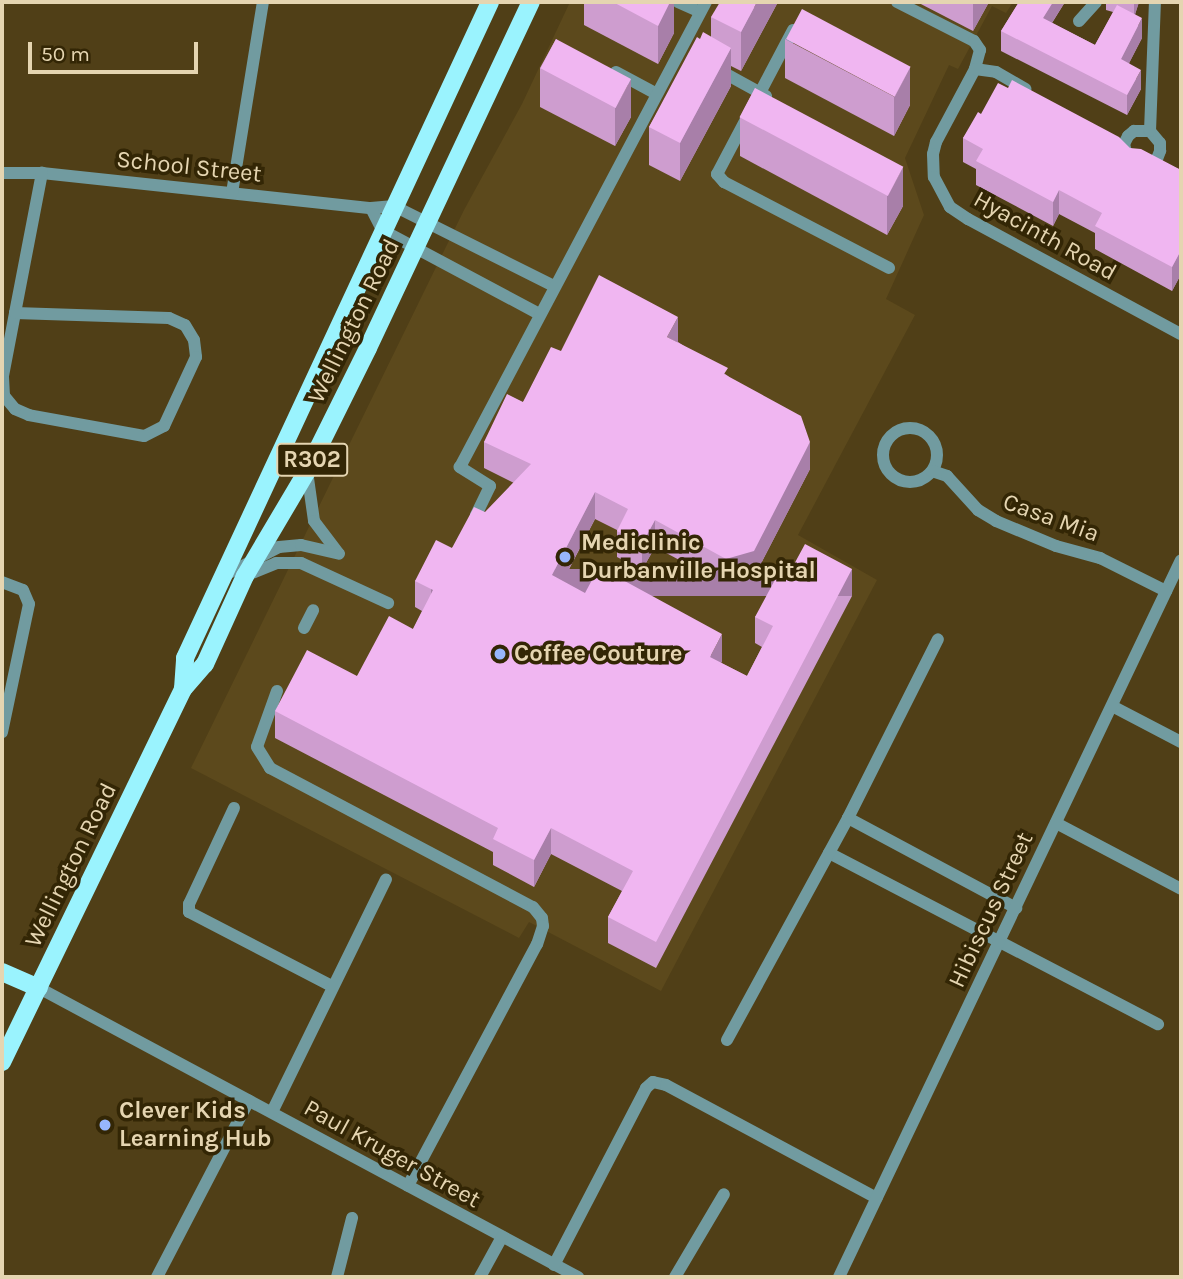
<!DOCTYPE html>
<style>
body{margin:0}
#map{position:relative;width:1183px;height:1279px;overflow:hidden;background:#503f17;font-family:Karla,sans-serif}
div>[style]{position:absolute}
.built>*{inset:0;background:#5c491c}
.minor>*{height:12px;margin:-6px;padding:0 6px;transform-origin:6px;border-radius:6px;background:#719ba0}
.minor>.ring{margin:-6px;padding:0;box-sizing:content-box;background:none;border:12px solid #719ba0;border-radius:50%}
.major>*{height:18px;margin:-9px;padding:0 9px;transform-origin:9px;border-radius:9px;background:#9af3fe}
.wall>*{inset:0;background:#ce9dcf}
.shaded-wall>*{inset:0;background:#a87fa9;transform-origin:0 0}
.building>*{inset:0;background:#f0b6f1;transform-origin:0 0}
.dots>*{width:19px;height:19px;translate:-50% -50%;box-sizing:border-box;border:4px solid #332605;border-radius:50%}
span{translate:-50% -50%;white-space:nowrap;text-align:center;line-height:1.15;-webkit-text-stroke:7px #332605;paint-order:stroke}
.shield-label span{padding:2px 5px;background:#332605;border:2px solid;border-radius:5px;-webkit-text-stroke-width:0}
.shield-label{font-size:23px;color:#e5d5b1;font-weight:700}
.street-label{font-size:24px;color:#e5d5b1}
.poi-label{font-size:24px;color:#e5d5b1;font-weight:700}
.left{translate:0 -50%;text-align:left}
.frame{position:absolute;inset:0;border:4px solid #e5d5b1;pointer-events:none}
.scale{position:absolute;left:28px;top:42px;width:170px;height:32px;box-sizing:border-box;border:4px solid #e5d5b1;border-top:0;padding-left:9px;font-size:21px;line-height:24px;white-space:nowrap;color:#e5d5b1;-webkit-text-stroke:5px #332605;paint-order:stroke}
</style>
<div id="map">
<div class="built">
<div style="clip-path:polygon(570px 2px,1013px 2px,1006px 13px,992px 6px,958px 69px,949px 65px,905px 158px,924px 215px,886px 299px,915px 315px,798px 535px,877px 580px,661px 991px,529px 922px,519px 938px,191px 768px,464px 210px,522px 104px)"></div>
</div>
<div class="minor">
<div style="left:678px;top:2px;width:24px;rotate:24deg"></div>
<div style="left:897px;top:2px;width:86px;rotate:26.9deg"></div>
<div style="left:974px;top:41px;width:11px;rotate:56deg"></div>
<div style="left:980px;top:50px;width:20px;rotate:105deg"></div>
<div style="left:975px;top:69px;width:83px;rotate:118.1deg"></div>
<div style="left:936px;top:142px;width:12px;rotate:104deg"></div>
<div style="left:933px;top:154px;width:23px;rotate:88deg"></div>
<div style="left:934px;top:177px;width:34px;rotate:62deg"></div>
<div style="left:950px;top:207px;width:22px;rotate:34deg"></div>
<div style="left:968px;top:219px;width:242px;rotate:28.4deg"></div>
<div style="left:1079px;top:21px;width:25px;rotate:-48deg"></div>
<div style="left:793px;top:30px;width:163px;rotate:117.8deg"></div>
<div style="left:717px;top:174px;width:11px;rotate:49deg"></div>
<div style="left:724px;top:182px;width:186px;rotate:27.5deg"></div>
<div style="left:717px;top:69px;width:56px;rotate:28.9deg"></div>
<div style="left:975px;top:69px;width:21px;rotate:8deg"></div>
<div style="left:996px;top:72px;width:34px;rotate:30deg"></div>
<div style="left:616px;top:72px;width:44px;rotate:28.3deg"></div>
<div style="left:1127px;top:156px;width:12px;rotate:-104deg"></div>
<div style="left:1124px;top:144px;width:9px;rotate:-63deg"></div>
<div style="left:1128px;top:136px;width:8px;rotate:-40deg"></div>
<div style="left:1134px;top:131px;width:16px"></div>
<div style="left:1145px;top:165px;width:13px;rotate:-27deg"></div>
<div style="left:1157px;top:159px;width:9px;rotate:-69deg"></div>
<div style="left:1160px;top:151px;width:8px;rotate:-90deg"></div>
<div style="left:1160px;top:143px;width:16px;rotate:-130deg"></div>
<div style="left:1150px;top:131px;width:129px;rotate:-87.8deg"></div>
<div style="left:2px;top:173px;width:40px"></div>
<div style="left:42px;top:173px;width:331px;rotate:6.1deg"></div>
<div style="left:371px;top:208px;width:23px;rotate:-5deg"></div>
<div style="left:394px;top:206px;width:179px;rotate:26.6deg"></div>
<div style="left:232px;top:193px;width:193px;rotate:-80.8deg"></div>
<div style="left:371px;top:208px;width:25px;rotate:63deg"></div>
<div style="left:382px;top:230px;width:178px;rotate:28.1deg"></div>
<div style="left:15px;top:313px;width:154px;rotate:1.9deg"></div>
<div style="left:169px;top:318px;width:17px;rotate:24deg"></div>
<div style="left:185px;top:325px;width:17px;rotate:59deg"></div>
<div style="left:194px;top:340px;width:17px;rotate:83deg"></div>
<div style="left:196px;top:357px;width:76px;rotate:114.9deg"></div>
<div style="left:164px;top:426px;width:22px;rotate:153deg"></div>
<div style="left:144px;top:436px;width:117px;rotate:-169.7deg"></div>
<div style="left:29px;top:415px;width:15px;rotate:-157deg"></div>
<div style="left:15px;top:409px;width:17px;rotate:-130deg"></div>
<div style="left:4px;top:396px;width:20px;rotate:-93deg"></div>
<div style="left:3px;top:376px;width:64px;rotate:-79.2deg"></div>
<div style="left:15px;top:313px;width:143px;rotate:-79.1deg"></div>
<div class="ring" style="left:883px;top:428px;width:42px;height:42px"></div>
<div style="left:307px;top:471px;width:50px;rotate:82deg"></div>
<div style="left:314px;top:521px;width:40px;rotate:53deg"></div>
<div style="left:932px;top:471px;width:16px;rotate:18deg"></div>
<div style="left:947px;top:476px;width:46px;rotate:47.6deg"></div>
<div style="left:978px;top:510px;width:21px;rotate:31deg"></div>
<div style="left:996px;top:521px;width:65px;rotate:22.6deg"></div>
<div style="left:1056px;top:546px;width:46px;rotate:15.3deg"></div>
<div style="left:1100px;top:558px;width:74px;rotate:26.6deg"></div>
<div style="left:476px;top:515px;width:32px;rotate:-64deg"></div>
<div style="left:490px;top:486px;width:36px;rotate:-148deg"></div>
<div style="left:460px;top:467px;width:526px;rotate:-62.12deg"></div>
<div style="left:225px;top:575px;width:61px;rotate:-27.4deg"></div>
<div style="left:279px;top:547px;width:22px;rotate:-5deg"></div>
<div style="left:301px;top:545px;width:39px;rotate:13deg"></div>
<div style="left:247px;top:575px;width:31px;rotate:-22deg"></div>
<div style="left:276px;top:563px;width:25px"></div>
<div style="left:301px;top:563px;width:96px;rotate:24.7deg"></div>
<div style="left:2px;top:582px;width:22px;rotate:21deg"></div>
<div style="left:23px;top:590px;width:15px;rotate:67deg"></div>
<div style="left:29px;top:604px;width:131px;rotate:101.9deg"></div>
<div style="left:304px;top:628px;width:20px;rotate:-63deg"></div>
<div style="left:277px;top:691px;width:59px;rotate:109.7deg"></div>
<div style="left:257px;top:747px;width:25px;rotate:58deg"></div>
<div style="left:270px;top:768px;width:297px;rotate:27.9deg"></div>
<div style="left:533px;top:907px;width:14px;rotate:51deg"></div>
<div style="left:542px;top:918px;width:8px;rotate:83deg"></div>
<div style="left:543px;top:926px;width:19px;rotate:108deg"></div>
<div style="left:537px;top:944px;width:274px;rotate:118.1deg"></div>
<div style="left:1112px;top:706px;width:78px;rotate:27.6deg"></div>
<div style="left:234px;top:808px;width:106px;rotate:115.1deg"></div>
<div style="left:189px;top:904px;width:8px;rotate:90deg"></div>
<div style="left:189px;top:912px;width:161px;rotate:27.4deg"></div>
<div style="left:848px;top:818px;width:191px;rotate:28.2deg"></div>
<div style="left:1056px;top:823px;width:141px;rotate:27.8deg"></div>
<div style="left:829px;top:853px;width:371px;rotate:27.5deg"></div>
<div style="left:39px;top:988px;width:612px;rotate:28.2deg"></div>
<div style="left:727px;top:1040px;width:253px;rotate:-61.4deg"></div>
<div style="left:848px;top:818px;width:200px;rotate:-63.3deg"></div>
<div style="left:272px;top:1112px;width:259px;rotate:-63.9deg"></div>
<div style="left:554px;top:1265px;width:199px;rotate:-62.5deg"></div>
<div style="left:646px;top:1088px;width:9px;rotate:-41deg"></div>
<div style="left:653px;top:1082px;width:13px;rotate:13deg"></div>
<div style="left:666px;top:1085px;width:239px;rotate:28.2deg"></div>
<div style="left:157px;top:1277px;width:199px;rotate:-62.5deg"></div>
<div style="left:337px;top:1277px;width:61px;rotate:-75.7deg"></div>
<div style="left:480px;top:1277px;width:46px;rotate:-61.2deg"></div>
<div style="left:675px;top:1277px;width:96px;rotate:-59.4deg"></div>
<div style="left:839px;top:1277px;width:794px;rotate:-64.5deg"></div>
</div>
<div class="major">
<div style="left:183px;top:689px;width:31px;rotate:-86deg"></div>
<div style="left:185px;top:658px;width:723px;rotate:-65.06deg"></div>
<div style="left:2px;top:972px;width:40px;rotate:23.4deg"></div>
<div style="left:2px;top:1062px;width:415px;rotate:-64.1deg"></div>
<div style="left:183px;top:689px;width:33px;rotate:-49deg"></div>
<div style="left:205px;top:664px;width:97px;rotate:-65.6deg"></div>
<div style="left:245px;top:576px;width:122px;rotate:-59.4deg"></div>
<div style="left:307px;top:471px;width:137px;rotate:-63.6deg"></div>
<div style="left:368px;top:348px;width:382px;rotate:-64.8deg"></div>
</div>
<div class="wall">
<div style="clip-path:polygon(584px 2px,674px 2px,674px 33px,658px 64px,584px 25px)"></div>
<div style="clip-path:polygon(778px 2px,741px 71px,731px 66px,731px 86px,680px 181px,649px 165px,649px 127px,700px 39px,711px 37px,711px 17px)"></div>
<div style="clip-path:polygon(917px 2px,989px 2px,973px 31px)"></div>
<div style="clip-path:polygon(1019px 2px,1065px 2px,1052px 23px,1095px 45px,1113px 12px,1106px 10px,1106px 2px,1139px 2px,1135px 14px,1142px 38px,1129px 63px,1141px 89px,1127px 115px,1001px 51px,1001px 31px)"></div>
<div style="clip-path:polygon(1181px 2px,1181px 166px,1179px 166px)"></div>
<div style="clip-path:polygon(556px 39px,631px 117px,615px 146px,540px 107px,540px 68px)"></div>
<div style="clip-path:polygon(785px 39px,910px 105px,894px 136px,785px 78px)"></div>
<div style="clip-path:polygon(755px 88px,903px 206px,887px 235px,740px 156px,740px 117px)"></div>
<div style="clip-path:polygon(981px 114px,1130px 148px,1181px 170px,1181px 279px,1179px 278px,1172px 291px,1095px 249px,1095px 233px,1059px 214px,1053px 226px,976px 185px,976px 169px,963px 162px,963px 138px)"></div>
<div style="clip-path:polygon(678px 342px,728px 376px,810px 469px,754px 577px,726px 585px,655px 547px,642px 570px,617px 557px,617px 530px,595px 519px,563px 581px,722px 661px,721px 663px,747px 676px,762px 647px,755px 643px,755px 617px,785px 581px,852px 596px,656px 968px,608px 943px,608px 917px,622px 891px,551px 854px,534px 887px,493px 865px,493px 852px,275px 738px,275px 711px,357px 676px,413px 629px,422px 611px,415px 607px,415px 581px,452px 548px,514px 483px,484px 468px,484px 442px,523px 402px,561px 351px)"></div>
</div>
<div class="shaded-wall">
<div style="clip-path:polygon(670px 2px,674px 2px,674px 33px,658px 64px,658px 26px)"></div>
<div style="clip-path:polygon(757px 2px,778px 2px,741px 71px,741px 32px)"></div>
<div style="clip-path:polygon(973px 2px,989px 2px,973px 31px)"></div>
<div style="clip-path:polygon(1053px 2px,1065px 2px,1043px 37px,1043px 18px)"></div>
<div style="clip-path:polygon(1135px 2px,1139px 2px,1134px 18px,1134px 4px)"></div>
<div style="clip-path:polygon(1142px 18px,1142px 38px,1121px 79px,1121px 59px)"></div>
<div style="clip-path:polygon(731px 48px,731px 86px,680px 181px,680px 143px)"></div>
<div style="clip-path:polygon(910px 67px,910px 105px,894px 136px,894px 97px)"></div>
<div style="clip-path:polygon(1141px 70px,1141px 89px,1127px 115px,1127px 95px)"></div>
<div style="clip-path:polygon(631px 79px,631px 117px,615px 146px,615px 108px)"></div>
<div style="clip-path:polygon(903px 167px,903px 206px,887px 235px,887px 196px)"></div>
<div style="clip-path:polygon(1059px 190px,1059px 214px,1053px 226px,1053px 202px)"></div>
<div style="clip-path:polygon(1179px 254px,1179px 278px,1172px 291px,1172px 267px)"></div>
<div style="clip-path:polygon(678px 317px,678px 343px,667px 337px)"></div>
<div style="clip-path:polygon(810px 442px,810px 469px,754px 577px,726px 585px,726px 559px)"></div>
<div style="clip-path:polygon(595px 492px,595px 519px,552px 601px,552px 575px)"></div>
<div style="clip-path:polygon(655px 520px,655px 547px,642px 570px,642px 544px)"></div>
<div style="left:852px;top:569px;width:27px;height:421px;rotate:90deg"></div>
<div style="clip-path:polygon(722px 634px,722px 661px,710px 684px,710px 657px)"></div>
<div style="clip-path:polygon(551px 828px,551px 854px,534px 887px,534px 860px)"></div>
</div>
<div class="building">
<div style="clip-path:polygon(613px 2px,670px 2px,658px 26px)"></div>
<div style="clip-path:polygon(720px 2px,757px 2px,741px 32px,711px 17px)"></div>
<div style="clip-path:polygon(1019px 2px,1053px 2px,1043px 18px,1095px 45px,1117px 5px,1142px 18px,1121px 59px,1141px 70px,1127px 95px,1001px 31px)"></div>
<div style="clip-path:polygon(1181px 2px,1181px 141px,1179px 141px)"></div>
<div style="left:802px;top:9px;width:123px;height:34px;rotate:28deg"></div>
<div style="clip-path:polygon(703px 32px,731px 48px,680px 143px,649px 127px,697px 37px,700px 39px)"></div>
<div style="left:556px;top:39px;width:85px;height:33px;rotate:28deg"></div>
<div style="clip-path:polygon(1012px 80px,1119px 137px,1130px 148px,1141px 149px,1181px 170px,1181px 256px,1179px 254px,1172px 267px,1095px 226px,1102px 213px,1059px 190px,1053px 202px,976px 161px,983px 149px,963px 138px,978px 112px,981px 114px,998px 83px,1008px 88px)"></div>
<div style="left:755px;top:88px;width:168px;height:33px;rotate:28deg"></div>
<div style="clip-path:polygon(599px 275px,678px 317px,667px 337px,728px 368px,724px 374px,801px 416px,810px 442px,754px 551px,726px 559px,655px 520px,642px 544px,617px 531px,628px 509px,595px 492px,552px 575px,585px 593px,599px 567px,722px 634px,710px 657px,747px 676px,773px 626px,755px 617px,777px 576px,785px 581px,805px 544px,852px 569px,656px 942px,608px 917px,633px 871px,551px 828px,534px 860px,493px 839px,498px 828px,275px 711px,307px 650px,357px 676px,389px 616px,413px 629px,433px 590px,415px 581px,436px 540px,452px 548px,474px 507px,485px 512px,531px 464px,484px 442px,507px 394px,523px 402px,551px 347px,561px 351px)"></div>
</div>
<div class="dots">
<div style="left:565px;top:557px;background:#97b6fd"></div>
<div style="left:500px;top:654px;background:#97b6fd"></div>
<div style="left:105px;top:1125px;background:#97b6fd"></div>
</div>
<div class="shield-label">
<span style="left:312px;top:460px">R302</span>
</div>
<div class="street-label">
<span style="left:189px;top:167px;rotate:6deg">School Street</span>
<span style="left:1045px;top:236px;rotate:29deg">Hyacinth Road</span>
<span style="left:354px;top:321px;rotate:-64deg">Wellington Road</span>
<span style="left:1051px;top:518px;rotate:20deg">Casa Mia</span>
<span style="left:71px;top:865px;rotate:-64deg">Wellington Road</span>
<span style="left:991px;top:910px;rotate:-65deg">Hibiscus Street</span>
<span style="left:392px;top:1154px;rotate:29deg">Paul Kruger Street</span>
</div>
<div class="poi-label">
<span class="left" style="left:581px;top:557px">Mediclinic<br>Durbanville Hospital</span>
<span class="left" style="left:514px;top:654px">Coffee Couture</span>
<span class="left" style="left:119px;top:1125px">Clever Kids<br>Learning Hub</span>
</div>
<div class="frame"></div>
<div class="scale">50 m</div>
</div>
